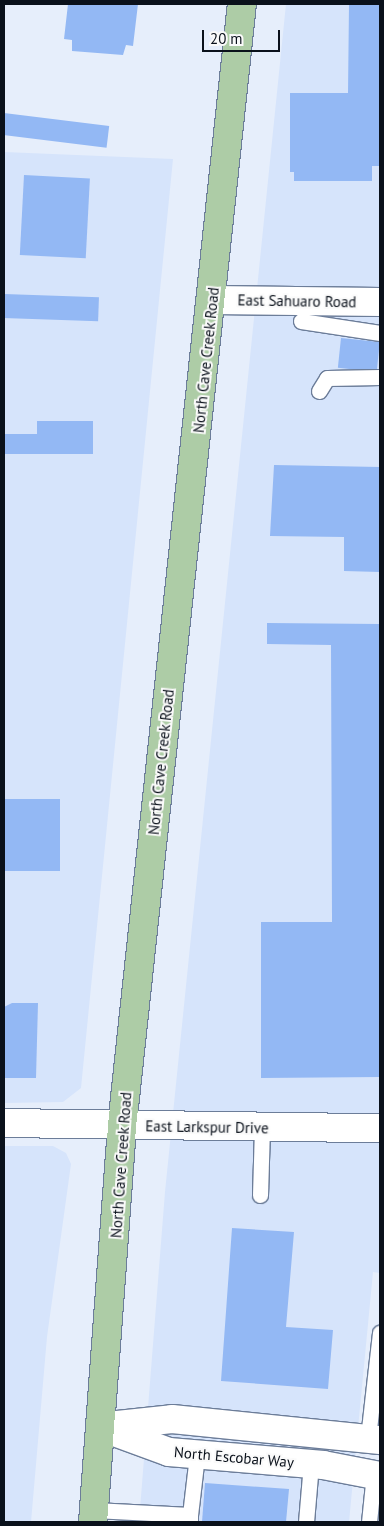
<!DOCTYPE html>
<style>
body{margin:0}
#map{position:relative;width:384px;height:1526px;overflow:hidden;background:#e6eefb;font-family:"PT Sans",sans-serif}
div>[style]{position:absolute}
.built>*{inset:0;background:#d6e4fb}
.building>*{inset:0;background:#93b8f4;transform-origin:0 0}
.roads{filter:drop-shadow(1px 0 #6c7d99) drop-shadow(-1px 0 #6c7d99) drop-shadow(0 1px #6c7d99) drop-shadow(0 -1px #6c7d99)}
.service>*{height:15px;margin:-7.5px;padding:0 7.5px;transform-origin:7.5px;border-radius:7.5px;background:#fff}
.minor>*{height:28px;margin:-14px;padding:0 14px;transform-origin:14px;border-radius:14px;background:#fff}
.primary>*{height:28px;margin:-14px;padding:0 14px;transform-origin:14px;border-radius:14px;background:#adcca6}
span{translate:-50% -50%;white-space:nowrap;text-align:center;line-height:1.15;-webkit-text-stroke:4px #fafafa;paint-order:stroke}
.street-label{font-size:15px;color:#0a111b}
.frame{position:absolute;inset:0;border:5px solid #0a111b;pointer-events:none}
.scale{position:absolute;left:202px;top:30px;width:78px;height:22px;box-sizing:border-box;border:2px solid #0a111b;border-top:0;padding-left:6px;font-size:15px;line-height:18px;white-space:nowrap;color:#0a111b;-webkit-text-stroke:4px #fafafa;paint-order:stroke}
</style>
<div id="map">
<div class="built">
<div style="clip-path:polygon(286px 4px,380px 4px,380px 1273px,373px 1272px,349px 1522px,139px 1522px,165px 1192px)"></div>
<div style="clip-path:polygon(4px 152px,173px 159px,81px 1088px,63px 1102px,4px 1103px)"></div>
<div style="clip-path:polygon(4px 1146px,53px 1146px,66px 1153px,71px 1164px,47px 1337px,31px 1522px,4px 1522px)"></div>
</div>
<div class="building">
<div style="clip-path:polygon(68px 4px,138px 4px,133px 46px,126px 45px,123px 55px,72px 51px,72px 40px,64px 39px)"></div>
<div style="clip-path:polygon(349px 4px,380px 4px,380px 166px,372px 166px,372px 181px,294px 181px,294px 172px,290px 172px,290px 93px,348px 93px)"></div>
<div style="left:4px;top:113px;width:106px;height:22px;rotate:7deg"></div>
<div style="left:24px;top:175px;width:66px;height:80px;rotate:3deg"></div>
<div style="left:4px;top:294px;width:95px;height:24px;rotate:2deg"></div>
<div style="left:341px;top:338px;width:39px;height:30px;rotate:6deg"></div>
<div style="clip-path:polygon(37px 421px,93px 421px,93px 454px,4px 454px,4px 434px,37px 434px)"></div>
<div style="clip-path:polygon(274px 465px,380px 467px,380px 572px,344px 571px,344px 537px,270px 536px)"></div>
<div style="clip-path:polygon(267px 623px,380px 624px,380px 1077px,261px 1078px,261px 922px,332px 922px,331px 645px,267px 644px)"></div>
<div style="left:4px;top:799px;width:56px;height:72px"></div>
<div style="clip-path:polygon(12px 1003px,38px 1003px,36px 1078px,4px 1078px,4px 1007px)"></div>
<div style="clip-path:polygon(232px 1228px,294px 1232px,286px 1327px,333px 1330px,328px 1389px,221px 1381px)"></div>
<div style="clip-path:polygon(205px 1483px,289px 1489px,286px 1522px,202px 1522px)"></div>
</div>
<div class="roads">
<div class="service">
<div style="left:301px;top:321px;width:80px;rotate:8.6deg"></div>
<div style="left:319px;top:391px;width:15px;rotate:-58deg"></div>
<div style="left:327px;top:378px;width:53px;rotate:-1.1deg"></div>
<div style="left:260px;top:1195px;width:67px;rotate:-88.3deg"></div>
<div style="left:368px;top:1438px;width:106px;rotate:-83.5deg"></div>
<div style="left:94px;top:1510px;width:96px;rotate:3deg"></div>
<div style="left:190px;top:1515px;width:7px;rotate:90deg"></div>
<div style="left:190px;top:1515px;width:60px;rotate:-83.3deg"></div>
<div style="left:306px;top:1522px;width:58px;rotate:-85.1deg"></div>
<div style="left:369px;top:1522px;width:48px;rotate:-84.1deg"></div>
</div>
<div class="minor">
<div style="left:213px;top:300px;width:167px;rotate:0.7deg"></div>
<div style="left:4px;top:1123px;width:376px;rotate:0.8deg"></div>
<div style="left:108px;top:1426px;width:64px;rotate:-6.2deg"></div>
<div style="left:172px;top:1419px;width:209px;rotate:5.8deg"></div>
<div style="left:101px;top:1427px;width:72px;rotate:20.2deg"></div>
<div style="left:169px;top:1452px;width:155px;rotate:4.8deg"></div>
<div style="left:323px;top:1465px;width:58px;rotate:10.9deg"></div>
</div>
<div class="primary">
<div style="left:93px;top:1522px;width:397px;rotate:-85.8deg"></div>
<div style="left:122px;top:1126px;width:1128px;rotate:-83.9deg"></div>
</div>
</div>
<div class="street-label">
<span style="left:297px;top:301px;rotate:1deg">East Sahuaro Road</span>
<span style="left:206px;top:360px;rotate:-84deg">North Cave Creek Road</span>
<span style="left:161px;top:762px;rotate:-84deg">North Cave Creek Road</span>
<span style="left:207px;top:1127px;rotate:1deg">East Larkspur Drive</span>
<span style="left:121px;top:1165px;rotate:-86deg">North Cave Creek Road</span>
<span style="left:234px;top:1457px;rotate:5deg">North Escobar Way</span>
</div>
<div class="frame"></div>
<div class="scale">20 m</div>
</div>
